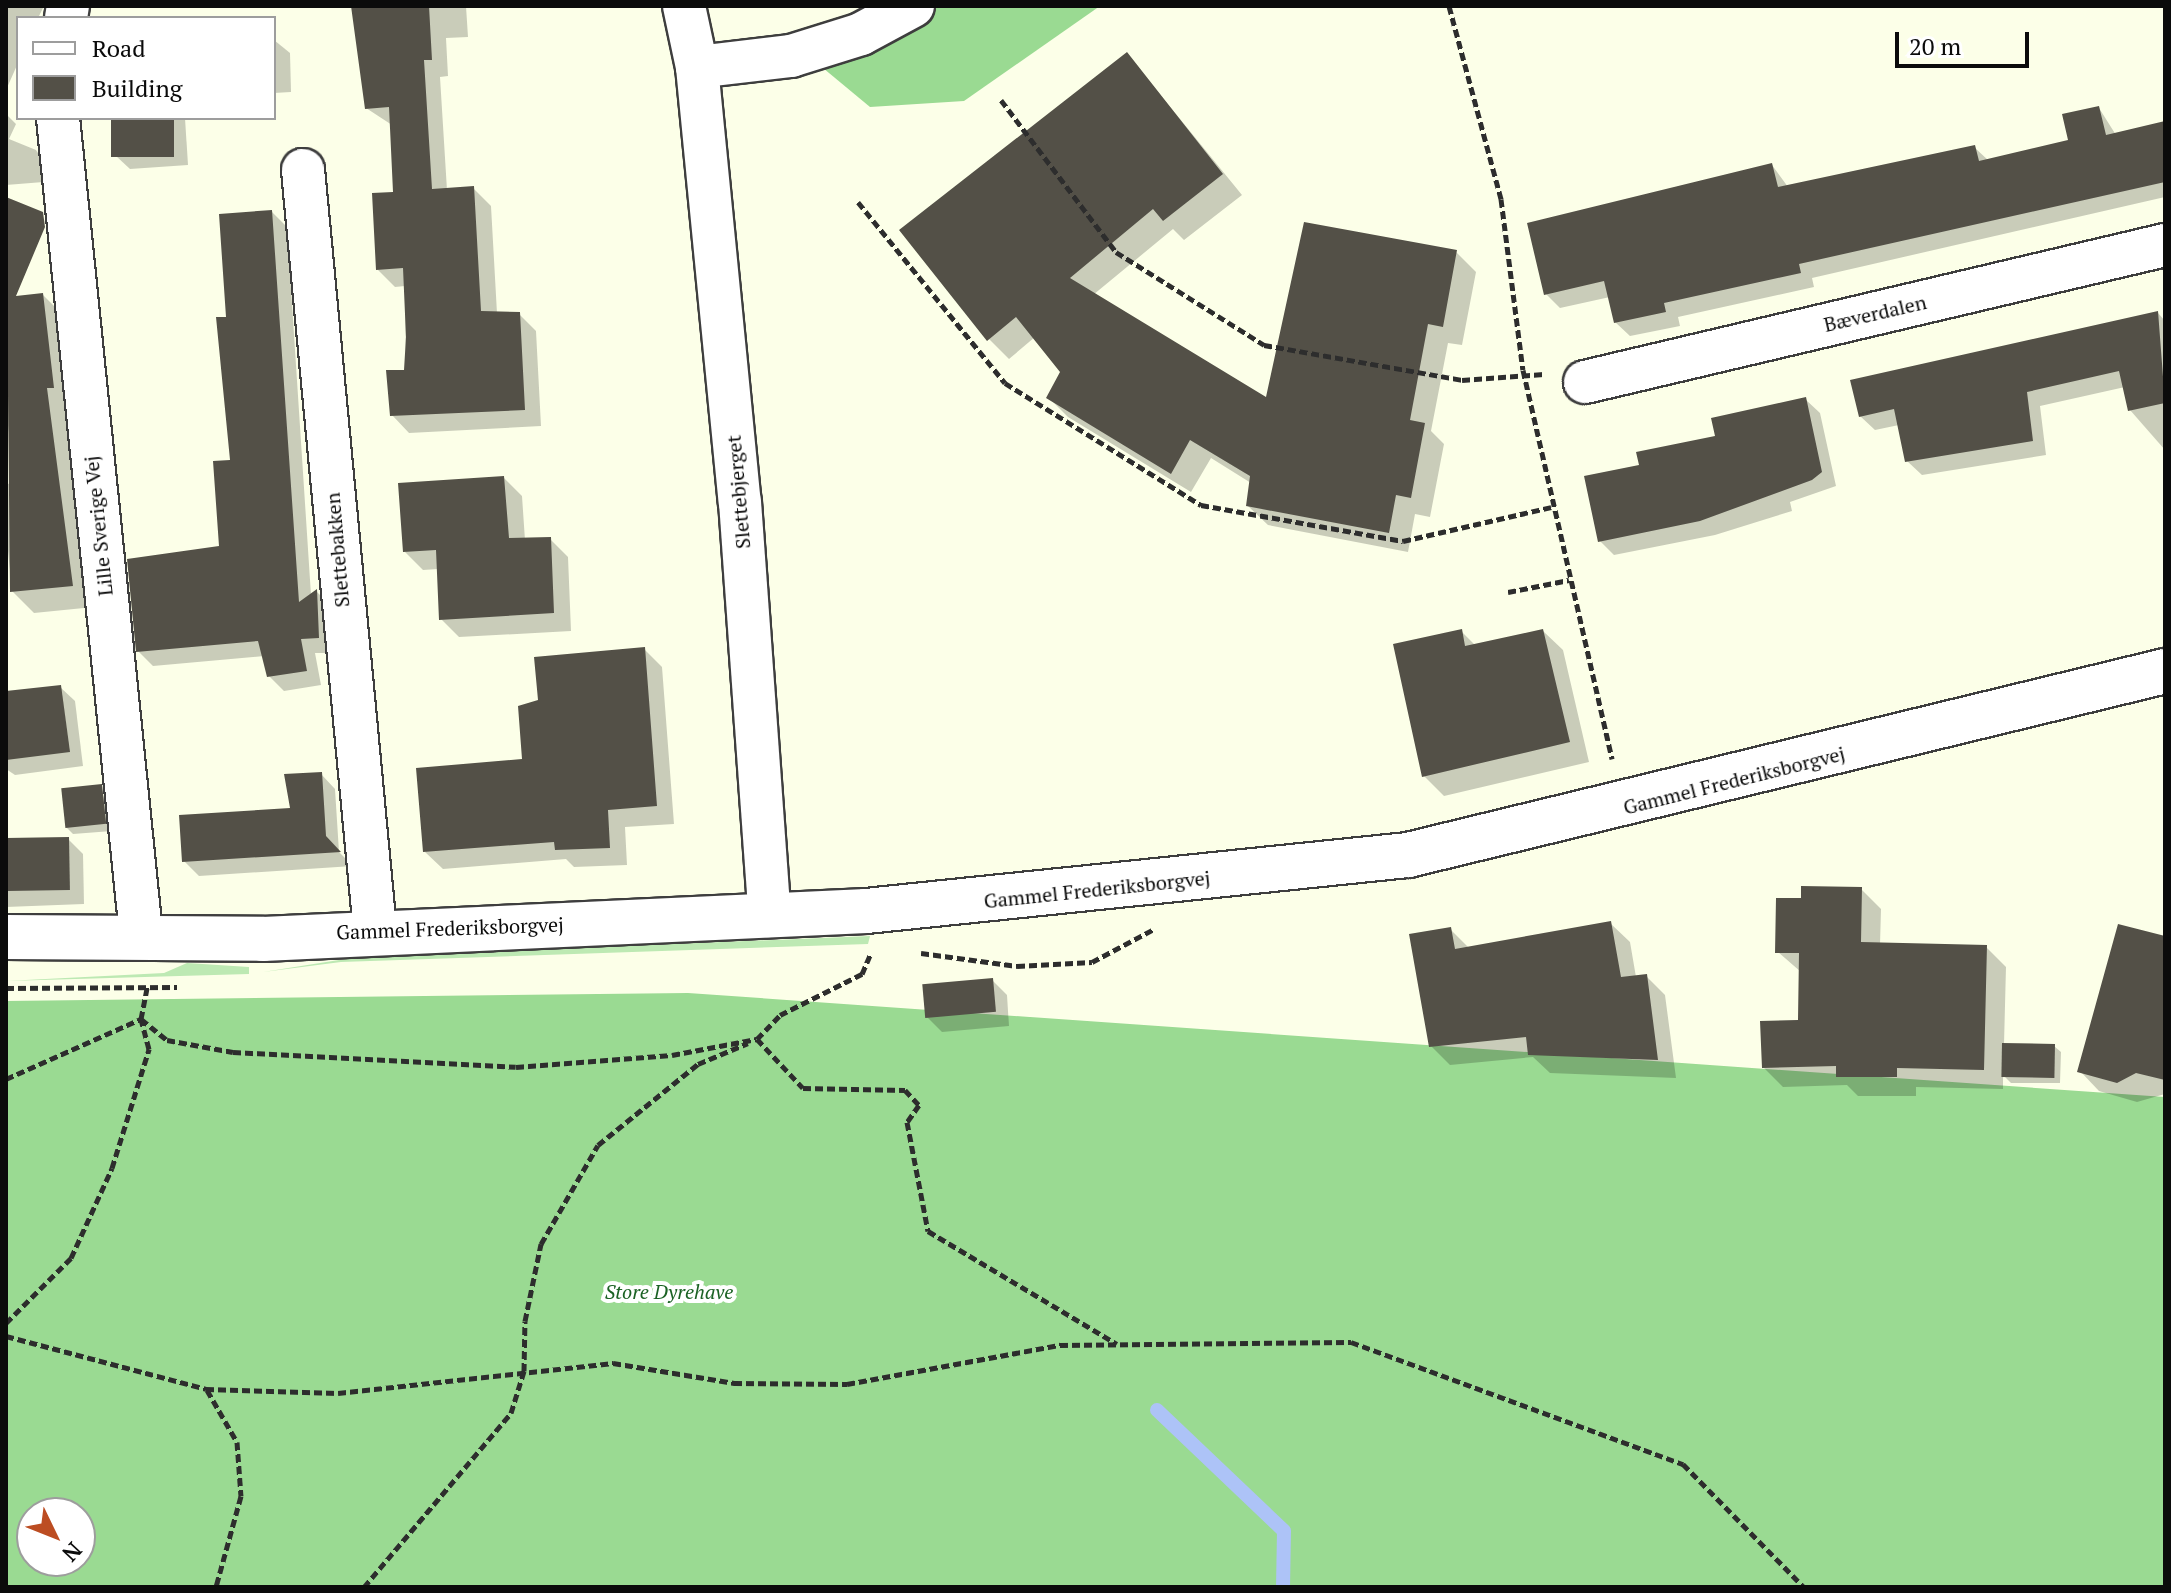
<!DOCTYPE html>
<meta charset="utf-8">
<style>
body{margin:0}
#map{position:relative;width:2171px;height:1593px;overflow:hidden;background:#fcffe8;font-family:"PT Serif",serif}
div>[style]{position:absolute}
.green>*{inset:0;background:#bde9b3}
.forest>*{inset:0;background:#9ada92}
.shadow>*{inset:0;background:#0003}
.stream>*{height:14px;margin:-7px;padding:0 7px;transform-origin:7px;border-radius:7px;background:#adc3f7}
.building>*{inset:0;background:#535047;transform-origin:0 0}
.path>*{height:5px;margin-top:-2.5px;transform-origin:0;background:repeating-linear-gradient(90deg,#2d2d2d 0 8px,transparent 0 12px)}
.roads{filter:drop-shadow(2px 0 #3e3e3e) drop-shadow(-2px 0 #3e3e3e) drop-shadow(0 2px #3e3e3e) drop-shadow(0 -2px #3e3e3e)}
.minor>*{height:42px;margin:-21px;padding:0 21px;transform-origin:21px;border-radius:21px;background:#fff}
.tertiary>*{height:44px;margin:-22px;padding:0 22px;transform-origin:22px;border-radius:22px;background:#fff}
span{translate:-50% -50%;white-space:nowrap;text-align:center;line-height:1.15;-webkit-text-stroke:8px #fff;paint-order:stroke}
.street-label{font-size:20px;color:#0b0b0b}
.park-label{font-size:20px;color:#1b6224;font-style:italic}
.frame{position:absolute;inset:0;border:8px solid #0b0b0b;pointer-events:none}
.legend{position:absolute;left:16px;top:16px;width:260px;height:104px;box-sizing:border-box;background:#fff;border:2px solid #9d9d9d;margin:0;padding:10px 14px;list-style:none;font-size:24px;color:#0b0b0b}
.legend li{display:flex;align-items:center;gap:16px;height:40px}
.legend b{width:40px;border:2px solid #9d9d9d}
.north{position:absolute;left:16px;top:1497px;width:80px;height:80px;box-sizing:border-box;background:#fff;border:2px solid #9d9d9d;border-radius:50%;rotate:133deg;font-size:22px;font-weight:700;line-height:32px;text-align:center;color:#0b0b0b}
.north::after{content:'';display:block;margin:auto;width:28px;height:36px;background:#bc4d22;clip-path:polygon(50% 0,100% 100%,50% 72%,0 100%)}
.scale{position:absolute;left:1895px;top:32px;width:134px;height:36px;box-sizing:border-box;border:4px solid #0b0b0b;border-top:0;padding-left:10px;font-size:24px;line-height:28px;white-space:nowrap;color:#0b0b0b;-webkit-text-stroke:6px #fff;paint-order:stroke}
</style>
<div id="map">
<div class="green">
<div style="clip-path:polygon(870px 936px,868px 944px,341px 962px,263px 972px,358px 957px)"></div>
<div style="clip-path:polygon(187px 963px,249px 967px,249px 974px,6px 981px,164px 973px)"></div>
</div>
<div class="forest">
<div style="clip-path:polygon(926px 6px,1100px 6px,964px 101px,870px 107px,823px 68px)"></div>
<div style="clip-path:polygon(evenodd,688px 993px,2165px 1097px,2165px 1587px,6px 1587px,6px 1001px,688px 993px,32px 1513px,80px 1513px,80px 1561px,32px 1561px,32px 1513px)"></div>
</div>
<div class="shadow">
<div style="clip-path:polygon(6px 6px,44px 6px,38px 18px,18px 18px,18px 63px,6px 90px)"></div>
<div style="clip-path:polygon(354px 6px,466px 6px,468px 37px,446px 38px,448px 76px,440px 77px,447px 190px,473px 188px,491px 206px,497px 313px,519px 314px,536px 331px,541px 426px,409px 433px,392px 415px,406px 372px,405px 286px,395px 287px,378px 270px,396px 193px,392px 125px,366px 108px)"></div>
<div style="clip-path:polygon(274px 40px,290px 53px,291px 92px,274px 93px)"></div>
<div style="clip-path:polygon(1127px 54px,1242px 195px,1184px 240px,1173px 229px,1093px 295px,1267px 400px,1456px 252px,1476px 272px,1462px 345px,1448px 343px,1431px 431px,1444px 444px,1430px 517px,1415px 514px,1408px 552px,1268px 525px,1248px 506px,1251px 483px,1211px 458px,1191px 492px,1068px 417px,1048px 397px,1063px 372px,1035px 337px,1009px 359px,989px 339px)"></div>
<div style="clip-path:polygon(2099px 108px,2116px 135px,2165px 123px,2165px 197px,1812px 278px,1814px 287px,1678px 317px,1680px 326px,1630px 336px,1615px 322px,1610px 297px,1560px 308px,1546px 294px,1772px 165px,1788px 187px,1974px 147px,1989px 161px,2070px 141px)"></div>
<div style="clip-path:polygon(6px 114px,16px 124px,9px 139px,36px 150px,56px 181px,6px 185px)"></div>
<div style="clip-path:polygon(137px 118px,185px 118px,188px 165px,130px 169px,116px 156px)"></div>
<div style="clip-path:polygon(272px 212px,287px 227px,311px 595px,316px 591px,331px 606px,333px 653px,315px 653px,321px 685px,284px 691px,269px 676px,264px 656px,153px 666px,138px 651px,221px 548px,232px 462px,228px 318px)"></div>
<div style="clip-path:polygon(43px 295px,65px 317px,94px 607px,34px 613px,12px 591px,6px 531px,6px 484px,17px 483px,6px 413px,6px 299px)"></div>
<div style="clip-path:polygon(2158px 313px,2165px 321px,2165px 450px,2130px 410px,2125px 387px,2040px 406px,2046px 455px,1922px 475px,1907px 461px,1899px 425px,1875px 430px,1860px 416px)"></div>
<div style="clip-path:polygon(1805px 399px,1820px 413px,1836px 486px,1790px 502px,1792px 511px,1715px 535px,1614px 555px,1600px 541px,1641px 467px)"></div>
<div style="clip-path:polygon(504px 478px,522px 496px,525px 540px,550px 539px,568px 557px,571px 631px,459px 637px,441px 619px,438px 569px,423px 570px,405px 552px)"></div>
<div style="clip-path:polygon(1461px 631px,1476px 646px,1543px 631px,1563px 650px,1589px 762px,1444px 796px,1424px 776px)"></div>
<div style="clip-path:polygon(644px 649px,662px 667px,674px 824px,625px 827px,627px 865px,574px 867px,566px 859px,443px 869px,425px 852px,524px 761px,540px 701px)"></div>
<div style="clip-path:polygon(60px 687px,75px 701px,83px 766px,15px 775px,6px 769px,6px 693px)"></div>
<div style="clip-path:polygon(321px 774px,335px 789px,339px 852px,353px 866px,199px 876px,184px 861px,292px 810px)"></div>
<div style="clip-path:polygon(101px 787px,112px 831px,73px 834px,66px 827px)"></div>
<div style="clip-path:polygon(68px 839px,83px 854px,84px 904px,6px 907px,6px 841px)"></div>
<div style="clip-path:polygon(1861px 889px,1881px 909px,1880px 945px,1986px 947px,2006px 967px,2004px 1045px,2054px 1046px,2061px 1052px,2060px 1083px,2011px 1083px,2003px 1075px,2003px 1089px,1916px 1087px,1916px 1096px,1858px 1096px,1847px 1085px,1783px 1087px,1764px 1068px,1800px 1022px,1801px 972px,1778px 952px,1803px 900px)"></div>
<div style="clip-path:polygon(1610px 923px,1630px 942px,1636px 977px,1646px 976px,1665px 995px,1676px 1078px,1550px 1073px,1533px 1057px,1450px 1065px,1431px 1046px,1450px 929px,1470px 949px)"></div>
<div style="clip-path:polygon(2165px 936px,2165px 1094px,2137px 1102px,2099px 1091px,2080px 1071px)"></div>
<div style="clip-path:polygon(992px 980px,1007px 995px,1009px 1026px,942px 1032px,927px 1017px)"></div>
</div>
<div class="stream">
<div style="left:1157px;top:1410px;width:175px;rotate:43.6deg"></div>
<div style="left:1284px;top:1531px;width:56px;rotate:91deg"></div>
</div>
<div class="building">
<div style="clip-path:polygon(351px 6px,429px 6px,432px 60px,424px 60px,432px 189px,474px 186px,481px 311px,520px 312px,525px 410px,390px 416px,386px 370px,404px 370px,406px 337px,403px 268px,376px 270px,372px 193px,393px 192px,389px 107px,365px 109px)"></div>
<div style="clip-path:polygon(1127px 52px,1223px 174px,1163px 221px,1153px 209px,1070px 278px,1266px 397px,1304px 222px,1457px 250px,1443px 327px,1428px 324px,1410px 420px,1425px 423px,1411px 498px,1396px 495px,1389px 533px,1246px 506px,1250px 476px,1190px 440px,1171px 474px,1046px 398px,1060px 372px,1016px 317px,987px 341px,899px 230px)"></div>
<div style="clip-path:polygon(2099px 106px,2106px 135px,2165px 121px,2165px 182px,1799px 264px,1801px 273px,1664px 303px,1666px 312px,1614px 323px,1604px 281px,1544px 295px,1527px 223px,1772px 163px,1778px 187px,1975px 145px,1979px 161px,2068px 140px,2062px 114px)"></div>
<div style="left:111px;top:118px;width:63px;height:39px"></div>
<div style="clip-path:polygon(6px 197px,43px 212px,45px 227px,16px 296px,43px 293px,54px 388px,47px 388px,73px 586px,10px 592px)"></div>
<div style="clip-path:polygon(272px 210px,299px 602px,317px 589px,319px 638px,301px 639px,307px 671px,267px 677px,258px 641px,136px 652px,127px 559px,219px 546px,213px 461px,230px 460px,216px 317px,226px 317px,219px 214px)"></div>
<div style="clip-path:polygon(2158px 311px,2165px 403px,2128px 411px,2119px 371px,2027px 392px,2033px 441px,1905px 462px,1894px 409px,1859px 417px,1850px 380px)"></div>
<div style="clip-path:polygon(1806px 397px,1822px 472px,1812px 480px,1700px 521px,1598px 542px,1584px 476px,1639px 465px,1636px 452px,1715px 436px,1711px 418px)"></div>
<div style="clip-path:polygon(504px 476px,509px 538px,551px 537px,554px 613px,439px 620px,436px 550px,403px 552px,398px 483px)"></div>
<div style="clip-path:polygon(1462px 629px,1465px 646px,1543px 629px,1570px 742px,1422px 777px,1393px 644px)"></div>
<div style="clip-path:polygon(645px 647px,657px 806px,608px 810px,610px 848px,555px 850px,554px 842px,423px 852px,416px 768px,522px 759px,518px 706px,538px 700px,534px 657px)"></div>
<div style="clip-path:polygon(61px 685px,70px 752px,6px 760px,6px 691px)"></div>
<div style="clip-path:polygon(322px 772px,326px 836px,341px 852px,182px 862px,179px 815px,290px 808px,284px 774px)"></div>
<div style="left:102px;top:784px;width:40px;height:41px;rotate:84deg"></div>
<div style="left:69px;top:837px;width:53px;height:63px;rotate:89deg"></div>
<div style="clip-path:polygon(1801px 886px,1862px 887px,1861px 942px,1987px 945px,1984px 1070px,1897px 1068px,1897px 1077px,1836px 1077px,1836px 1066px,1762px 1068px,1760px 1021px,1798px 1020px,1799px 953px,1775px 953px,1776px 898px,1801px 898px)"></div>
<div style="clip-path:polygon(1611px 921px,1621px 977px,1647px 974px,1658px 1060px,1528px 1055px,1526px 1037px,1429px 1047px,1409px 934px,1451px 927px,1455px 949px)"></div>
<div style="clip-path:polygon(2118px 924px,2165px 936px,2165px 1080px,2136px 1073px,2117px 1083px,2077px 1072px)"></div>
<div style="left:993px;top:978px;width:34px;height:71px;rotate:85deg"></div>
<div style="left:2002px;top:1043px;width:53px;height:34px;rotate:1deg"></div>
</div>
<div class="path">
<div style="left:1449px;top:6px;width:200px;rotate:74.9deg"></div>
<div style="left:1501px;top:199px;width:172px;rotate:82.7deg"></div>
<div style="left:1523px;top:370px;width:399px;rotate:77.1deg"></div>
<div style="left:1001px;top:100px;width:191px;rotate:52.9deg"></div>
<div style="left:1116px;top:252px;width:175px;rotate:32.1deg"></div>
<div style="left:1264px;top:345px;width:201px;rotate:10deg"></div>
<div style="left:1462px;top:380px;width:82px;rotate:-4.2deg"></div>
<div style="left:858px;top:202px;width:233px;rotate:50.9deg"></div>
<div style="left:1005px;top:383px;width:231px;rotate:31.9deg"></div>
<div style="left:1201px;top:505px;width:205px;rotate:10.1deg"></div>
<div style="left:1403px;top:541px;width:152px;rotate:-12.9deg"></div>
<div style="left:1508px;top:592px;width:62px;rotate:-11.1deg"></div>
<div style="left:921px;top:953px;width:97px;rotate:7.7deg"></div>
<div style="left:1017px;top:966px;width:75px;rotate:-3.1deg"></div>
<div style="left:1092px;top:962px;width:70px;rotate:-28deg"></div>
<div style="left:6px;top:988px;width:171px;rotate:-0.3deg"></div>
<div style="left:141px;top:1019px;width:33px;rotate:39deg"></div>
<div style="left:167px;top:1040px;width:67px;rotate:10.3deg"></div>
<div style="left:233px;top:1052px;width:283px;rotate:3deg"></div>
<div style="left:516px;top:1067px;width:156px;rotate:-4.4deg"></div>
<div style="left:672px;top:1055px;width:86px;rotate:-10.7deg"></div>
<div style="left:757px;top:1039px;width:67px;rotate:46.8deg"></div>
<div style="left:803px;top:1088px;width:102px;rotate:1.1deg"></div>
<div style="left:905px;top:1090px;width:21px;rotate:47deg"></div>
<div style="left:919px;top:1105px;width:21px;rotate:125deg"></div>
<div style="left:907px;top:1122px;width:111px;rotate:79.1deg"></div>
<div style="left:928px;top:1231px;width:220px;rotate:30.9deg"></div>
<div style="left:757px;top:1039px;width:33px;rotate:-46deg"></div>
<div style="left:780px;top:1015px;width:92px;rotate:-26.6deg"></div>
<div style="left:862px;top:974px;width:21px;rotate:-67deg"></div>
<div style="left:6px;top:1079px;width:148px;rotate:-24deg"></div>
<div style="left:141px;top:1019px;width:33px;rotate:-79deg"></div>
<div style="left:6px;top:1323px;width:92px;rotate:-45deg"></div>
<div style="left:71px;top:1258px;width:99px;rotate:-65.5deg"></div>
<div style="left:112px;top:1168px;width:125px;rotate:-72.7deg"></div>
<div style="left:149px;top:1049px;width:30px;rotate:-105deg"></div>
<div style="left:6px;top:1336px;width:207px;rotate:14.8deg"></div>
<div style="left:206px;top:1389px;width:132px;rotate:1.7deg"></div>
<div style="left:338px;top:1393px;width:277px;rotate:-6.2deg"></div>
<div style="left:613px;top:1363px;width:123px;rotate:9.4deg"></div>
<div style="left:734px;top:1383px;width:113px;rotate:0.5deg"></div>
<div style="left:847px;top:1384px;width:217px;rotate:-10.4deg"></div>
<div style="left:1060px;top:1345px;width:291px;rotate:-0.6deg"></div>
<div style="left:1351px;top:1342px;width:354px;rotate:20.2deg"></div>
<div style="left:1683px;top:1464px;width:173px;rotate:45.5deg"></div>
<div style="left:207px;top:1390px;width:60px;rotate:60deg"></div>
<div style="left:237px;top:1442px;width:54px;rotate:85.8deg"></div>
<div style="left:241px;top:1496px;width:94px;rotate:105.4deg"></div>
<div style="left:364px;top:1587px;width:228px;rotate:-49.8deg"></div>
<div style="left:511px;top:1413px;width:44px;rotate:-72.8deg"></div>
<div style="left:524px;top:1371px;width:50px;rotate:-88.9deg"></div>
<div style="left:525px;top:1321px;width:79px;rotate:-78.3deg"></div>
<div style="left:541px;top:1244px;width:114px;rotate:-60.1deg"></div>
<div style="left:598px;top:1145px;width:129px;rotate:-39deg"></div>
<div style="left:698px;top:1064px;width:54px;rotate:-22.8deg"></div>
</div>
<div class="roads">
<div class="minor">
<div style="left:684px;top:6px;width:62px;rotate:78deg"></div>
<div style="left:697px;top:67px;width:437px;rotate:84.4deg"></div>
<div style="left:740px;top:502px;width:415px;rotate:85.9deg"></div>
<div style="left:66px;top:18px;width:12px;rotate:-81deg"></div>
<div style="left:697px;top:67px;width:95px;rotate:-6.7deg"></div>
<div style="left:791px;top:56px;width:73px;rotate:-17.4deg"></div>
<div style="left:861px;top:34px;width:59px;rotate:-28.3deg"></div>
<div style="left:58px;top:118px;width:820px;rotate:84.19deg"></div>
<div style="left:303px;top:170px;width:763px;rotate:84.59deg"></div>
<div style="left:1585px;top:382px;width:596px;rotate:-13.29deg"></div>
</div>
<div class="tertiary">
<div style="left:6px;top:937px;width:257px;rotate:0.4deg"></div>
<div style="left:263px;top:939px;width:604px;rotate:-2.66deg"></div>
<div style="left:866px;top:911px;width:545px;rotate:-5.9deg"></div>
<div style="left:1408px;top:855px;width:779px;rotate:-13.66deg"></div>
</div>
</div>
<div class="street-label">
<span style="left:1875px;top:313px;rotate:-13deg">Bæverdalen</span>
<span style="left:738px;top:492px;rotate:-95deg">Slettebjerget</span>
<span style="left:98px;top:526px;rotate:-96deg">Lille Sverige Vej</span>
<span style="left:337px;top:550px;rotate:-95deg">Slettebakken</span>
<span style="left:1734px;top:780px;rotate:-14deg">Gammel Frederiksborgvej</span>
<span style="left:1097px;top:889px;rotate:-6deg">Gammel Frederiksborgvej</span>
<span style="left:450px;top:928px;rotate:-2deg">Gammel Frederiksborgvej</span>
</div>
<div class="park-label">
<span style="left:669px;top:1291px">Store Dyrehave</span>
</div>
<div class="frame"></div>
<ul class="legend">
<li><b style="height:10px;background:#fff"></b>Road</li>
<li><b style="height:22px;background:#535047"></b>Building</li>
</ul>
<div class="north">N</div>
<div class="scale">20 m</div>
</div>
